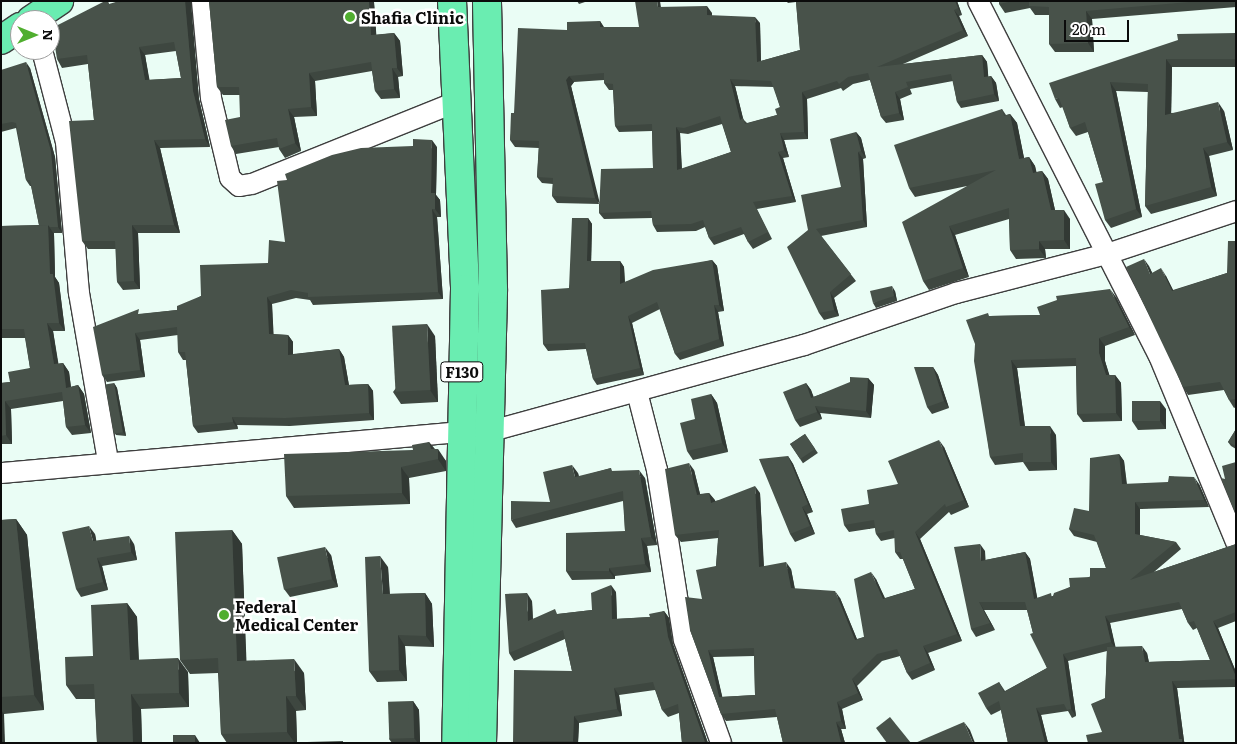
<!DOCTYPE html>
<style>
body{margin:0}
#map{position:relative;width:1237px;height:744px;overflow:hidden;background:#eafdf5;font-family:Literata,serif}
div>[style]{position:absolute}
.roads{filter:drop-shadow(1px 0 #3e3e3e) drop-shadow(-1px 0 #3e3e3e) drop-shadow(0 1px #3e3e3e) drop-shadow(0 -1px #3e3e3e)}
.street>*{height:20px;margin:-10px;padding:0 10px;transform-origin:10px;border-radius:10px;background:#fff}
.primary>*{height:28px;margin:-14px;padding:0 14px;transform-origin:14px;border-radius:14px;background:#6aedb1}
.wall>*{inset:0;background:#3e4740;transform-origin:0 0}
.shaded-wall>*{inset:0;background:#323934}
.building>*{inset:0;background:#48524a;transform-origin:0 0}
.dots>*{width:14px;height:14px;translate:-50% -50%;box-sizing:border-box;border:2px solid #fff;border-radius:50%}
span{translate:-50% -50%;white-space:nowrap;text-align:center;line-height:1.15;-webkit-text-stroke:5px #fff;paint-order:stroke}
.shield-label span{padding:1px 4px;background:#fff;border:1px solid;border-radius:4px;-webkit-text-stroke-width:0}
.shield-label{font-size:15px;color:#0b0b0b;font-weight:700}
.poi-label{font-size:16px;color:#0b0b0b;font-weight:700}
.left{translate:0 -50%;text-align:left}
.frame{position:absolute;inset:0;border:2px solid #0b0b0b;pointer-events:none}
.north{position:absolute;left:10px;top:10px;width:50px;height:50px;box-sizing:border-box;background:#fff;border:1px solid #9d9d9d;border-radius:50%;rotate:90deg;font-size:14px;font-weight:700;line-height:20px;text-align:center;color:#0b0b0b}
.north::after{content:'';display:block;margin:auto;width:18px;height:22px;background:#50ae2f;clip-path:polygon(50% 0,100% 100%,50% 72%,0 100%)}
.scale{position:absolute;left:1064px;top:20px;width:65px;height:22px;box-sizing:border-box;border:2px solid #0b0b0b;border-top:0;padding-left:6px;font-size:15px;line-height:18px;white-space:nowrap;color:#0b0b0b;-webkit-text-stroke:4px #fff;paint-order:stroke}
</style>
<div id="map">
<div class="roads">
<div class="street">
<div style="left:202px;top:1px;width:97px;rotate:84.7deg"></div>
<div style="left:211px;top:98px;width:82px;rotate:76.6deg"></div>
<div style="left:230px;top:178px;width:12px;rotate:42deg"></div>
<div style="left:239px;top:186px;width:13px;rotate:-9deg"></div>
<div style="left:252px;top:184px;width:222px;rotate:-21.9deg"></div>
<div style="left:978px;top:1px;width:398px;rotate:63deg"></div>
<div style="left:1159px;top:356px;width:201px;rotate:67.5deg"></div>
<div style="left:42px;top:50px;width:95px;rotate:75.4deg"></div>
<div style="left:66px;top:142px;width:152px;rotate:85.1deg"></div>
<div style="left:79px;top:293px;width:170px;rotate:80.2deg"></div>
<div style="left:637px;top:392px;width:81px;rotate:75.6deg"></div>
<div style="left:657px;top:470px;width:172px;rotate:81deg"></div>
<div style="left:684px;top:640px;width:109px;rotate:70.2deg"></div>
<div style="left:488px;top:432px;width:328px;rotate:-15.4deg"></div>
<div style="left:804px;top:345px;width:161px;rotate:-18.9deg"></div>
<div style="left:956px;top:293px;width:156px;rotate:-14.5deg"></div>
<div style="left:1107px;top:254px;width:136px;rotate:-18.4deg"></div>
<div style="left:1px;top:473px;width:461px;rotate:-5.1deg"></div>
</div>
<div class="primary">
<div style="left:452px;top:1px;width:288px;rotate:87.4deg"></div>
<div style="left:465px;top:289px;width:454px;rotate:91.1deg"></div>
<div style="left:31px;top:20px;width:34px;rotate:-34deg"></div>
<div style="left:1px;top:40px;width:23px;rotate:-34deg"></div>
<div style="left:482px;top:743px;width:454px;rotate:-88.6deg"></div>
<div style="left:493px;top:289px;width:288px;rotate:-91.2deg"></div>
</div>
</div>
<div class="wall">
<div style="clip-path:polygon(evenodd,108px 1px,109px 4px,190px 2px,199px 99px,210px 147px,160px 148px,180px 233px,138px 233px,140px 289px,123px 290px,117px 282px,116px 249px,88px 249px,82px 241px,94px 120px,88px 64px,62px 68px,57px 59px,108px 1px,176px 51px,181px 78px,149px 80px,145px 55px,176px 51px)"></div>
<div style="clip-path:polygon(209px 1px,373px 1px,374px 2px,376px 35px,394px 33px,400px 41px,403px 76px,398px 77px,400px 98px,381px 99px,375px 91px,372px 71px,315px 81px,317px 116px,294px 117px,301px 151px,285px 158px,279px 149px,279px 147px,236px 154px,231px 146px,240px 117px,240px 95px,223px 95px,217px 87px)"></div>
<div style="clip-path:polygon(577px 1px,588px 1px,579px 4px)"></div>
<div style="clip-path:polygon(evenodd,786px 1px,957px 1px,962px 15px,959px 16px,968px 36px,903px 64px,982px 55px,987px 62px,988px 77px,991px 76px,996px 83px,999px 101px,961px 108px,957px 102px,953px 81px,910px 89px,912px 94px,900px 99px,904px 120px,886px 123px,881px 117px,870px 80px,853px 84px,843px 91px,841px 88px,807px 99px,808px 139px,784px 140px,789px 157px,783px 158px,796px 202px,757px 209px,772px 239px,753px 249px,748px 242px,744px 234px,714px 245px,709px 238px,705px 227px,696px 231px,657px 232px,653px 225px,652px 218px,604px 219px,599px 213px,599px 204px,557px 203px,552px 196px,553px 184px,542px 183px,537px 177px,539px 148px,515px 147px,510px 140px,514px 113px,567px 30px,600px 21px,604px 27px,639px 27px,661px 7px,712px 13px,712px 16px,760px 23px,761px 61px,800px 50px,796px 2px,788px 3px,786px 1px,604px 80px,604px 83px,609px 90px,613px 90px,615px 126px,619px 132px,652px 131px,653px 168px,599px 204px,571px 86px,574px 82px,604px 80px,786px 1px,735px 86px,774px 87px,780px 107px,777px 115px,747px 123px,743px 119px,735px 86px,786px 1px,722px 124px,731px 152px,682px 169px,680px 133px,688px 134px,722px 124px)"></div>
<div style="clip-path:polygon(999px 1px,1236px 1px,1236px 7px,1092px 19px,1094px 52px,1055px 52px,1049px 44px,1049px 15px,1035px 15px,1030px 8px,1005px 13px,999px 4px)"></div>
<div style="clip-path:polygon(1236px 33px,1236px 67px,1172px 67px,1171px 113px,1224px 111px,1233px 150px,1209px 156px,1217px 196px,1151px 214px,1145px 206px,1148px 92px,1116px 91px,1142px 217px,1111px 228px,1105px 220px,1103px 182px,1088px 132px,1076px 136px,1070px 128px,1063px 107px,1060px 108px,1055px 99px)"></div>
<div style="clip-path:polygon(30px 68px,55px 157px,62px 233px,54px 233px,55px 277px,59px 283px,65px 331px,53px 331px,58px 364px,63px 363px,69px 372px,71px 387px,78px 385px,84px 394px,91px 433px,72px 435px,66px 427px,63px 401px,11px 409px,12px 444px,1px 444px,1px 383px,10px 382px,30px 368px,25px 338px,1px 338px,1px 226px,39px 225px,31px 186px,30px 186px,26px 180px,16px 128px,1px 132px,1px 70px)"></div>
<div style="clip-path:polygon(1002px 109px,1006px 115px,1010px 114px,1017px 123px,1024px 158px,1029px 157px,1035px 166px,1036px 172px,1042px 171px,1048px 179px,1055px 210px,1070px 219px,1070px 249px,1045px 249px,1046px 258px,1016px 259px,1010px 250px,1009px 219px,955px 235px,969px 277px,929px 290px,923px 281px,967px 186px,915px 197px,909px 188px)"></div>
<div style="clip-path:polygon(856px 132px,861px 138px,866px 158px,863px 159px,867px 227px,821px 236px,856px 281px,834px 298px,839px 316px,824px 320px,819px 313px,808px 230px,841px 187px)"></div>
<div style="clip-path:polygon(437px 147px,436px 195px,440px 200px,441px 217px,437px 217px,443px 299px,313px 305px,310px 300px,296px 298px,272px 304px,273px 334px,288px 335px,293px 342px,293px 354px,339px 349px,344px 357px,349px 385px,368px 384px,373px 391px,374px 420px,290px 426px,237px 425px,238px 429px,198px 433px,193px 426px,186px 360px,183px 360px,178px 352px,178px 335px,140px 340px,145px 377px,107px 382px,102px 375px,142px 314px,177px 310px,201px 296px,268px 263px,285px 242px,287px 180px)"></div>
<div style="clip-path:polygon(588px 218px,592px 224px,591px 261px,620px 261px,624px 267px,625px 282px,712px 260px,717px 266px,724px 311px,718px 312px,724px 346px,680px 360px,675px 354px,660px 309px,632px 323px,644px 375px,597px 385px,593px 379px,586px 349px,548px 351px,543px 344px,569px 288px)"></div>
<div style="clip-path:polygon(1236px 241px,1236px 407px,1234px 408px,1229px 400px,1224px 390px,1188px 395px,1183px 387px,1149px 266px,1152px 273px,1166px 276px,1173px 290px,1227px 273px)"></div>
<div style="clip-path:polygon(895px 291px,897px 301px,876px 308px,873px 303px)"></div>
<div style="clip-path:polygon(1116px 297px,1135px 335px,1105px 346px,1105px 361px,1109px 375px,1115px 375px,1121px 383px,1122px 421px,1083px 422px,1077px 414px,1076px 366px,1017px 368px,1025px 426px,1056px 435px,1057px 470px,1029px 471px,1023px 462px,995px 465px,990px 457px,975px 344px,990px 316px,1040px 315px)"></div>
<div style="clip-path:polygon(435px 336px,438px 402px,401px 404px,393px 392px)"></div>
<div style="clip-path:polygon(933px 367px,938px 375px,949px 408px,932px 414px,927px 407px)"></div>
<div style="clip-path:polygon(868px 378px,874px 385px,871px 418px,820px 413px,822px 419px,800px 427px,795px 420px,806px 383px,811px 390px,813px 397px)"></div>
<div style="clip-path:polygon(114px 383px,117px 388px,126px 436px,116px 435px,113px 431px)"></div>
<div style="clip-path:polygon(711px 394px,717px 403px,728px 452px,693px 460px,687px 451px,695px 419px)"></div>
<div style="clip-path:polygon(1166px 409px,1166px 429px,1138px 430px,1132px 421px)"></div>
<div style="clip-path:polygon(1236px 429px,1236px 449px,1231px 446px,1228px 442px)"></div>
<div style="left:805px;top:434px;width:23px;height:18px;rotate:56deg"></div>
<div style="clip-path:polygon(429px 442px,435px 449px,446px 461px,446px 471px,409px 478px,410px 504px,294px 508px,286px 496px,413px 450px)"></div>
<div style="clip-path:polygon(evenodd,944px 447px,969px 507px,951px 515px,949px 512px,920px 539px,962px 641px,928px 653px,935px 670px,912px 680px,907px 673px,900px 656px,882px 661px,857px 686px,863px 700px,842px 709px,846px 729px,841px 729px,845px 743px,783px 743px,777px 717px,726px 721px,721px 714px,690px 630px,702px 599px,716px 566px,718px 538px,681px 542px,675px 535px,694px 470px,700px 494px,709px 493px,715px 501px,760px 493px,764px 566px,791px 569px,795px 589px,840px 598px,857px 639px,864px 637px,876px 579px,885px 598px,915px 589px,903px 559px,900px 559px,895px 552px,895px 538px,881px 541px,876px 534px,875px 528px,849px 532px,844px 525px,869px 504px,898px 484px,944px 447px,754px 656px,755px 695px,722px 697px,713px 657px,754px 656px)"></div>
<div style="clip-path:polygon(evenodd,1119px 454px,1124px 461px,1127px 484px,1199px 484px,1209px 507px,1140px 509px,1140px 535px,1176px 542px,1181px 549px,1154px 572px,1236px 544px,1236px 621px,1218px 628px,1236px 672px,1236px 687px,1177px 688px,1184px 741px,1102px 732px,1105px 698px,1107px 651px,1068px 661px,1076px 716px,1072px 718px,1068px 711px,1041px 715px,1048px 743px,1008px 743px,1001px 710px,991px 715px,986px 708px,999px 682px,1005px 691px,1047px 668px,1033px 633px,1027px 610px,984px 610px,995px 630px,976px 637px,971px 629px,985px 551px,985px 560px,1025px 552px,1030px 559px,1037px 598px,1053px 596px,1106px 568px,1097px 542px,1074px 536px,1069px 529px,1089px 511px,1119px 454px,1182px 609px,1188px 623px,1193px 630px,1197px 628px,1210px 660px,1149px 662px,1147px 653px,1115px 647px,1110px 623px,1182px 609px)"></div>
<div style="clip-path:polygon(788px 456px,793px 464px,813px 512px,807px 514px,815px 534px,795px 542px,790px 534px)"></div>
<div style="clip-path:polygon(611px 468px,612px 471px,645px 478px,657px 545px,647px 546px,651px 572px,615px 576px,615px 579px,572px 580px,566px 571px,625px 531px,623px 501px,516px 528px,511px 520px,550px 502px,578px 473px,579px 477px)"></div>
<div style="clip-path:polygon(16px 519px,27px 535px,44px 710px,4px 714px,1px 743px,1px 520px)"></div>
<div style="clip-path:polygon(232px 530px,242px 544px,246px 661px,304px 673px,306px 710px,296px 711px,297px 743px,227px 743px,221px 734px,218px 673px,190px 674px,180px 660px)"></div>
<div style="clip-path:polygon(95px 534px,96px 541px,134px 544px,137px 560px,102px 566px,108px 590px,81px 597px,76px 589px)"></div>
<div style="clip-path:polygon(331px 555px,338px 587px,290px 597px,284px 589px)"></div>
<div style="clip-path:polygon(388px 567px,390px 594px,425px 593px,432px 604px,434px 647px,405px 646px,407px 681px,377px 682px,369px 671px)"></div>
<div style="clip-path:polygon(616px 592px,617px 619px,650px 617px,664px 611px,669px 618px,673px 644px,708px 743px,682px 743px,679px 713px,668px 717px,662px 710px,655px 690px,619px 695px,622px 716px,579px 723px,578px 743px,513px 743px,572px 671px,565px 639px,514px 661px,509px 653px,532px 601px,533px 619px,558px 614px,592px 610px)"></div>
<div style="clip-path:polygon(127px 603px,137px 617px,139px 660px,188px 672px,189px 707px,141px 709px,142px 743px,97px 743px,95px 699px,76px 699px,66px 685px,93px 656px)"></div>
<div style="clip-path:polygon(413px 701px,419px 710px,420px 743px,392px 743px,389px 739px)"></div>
</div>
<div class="shaded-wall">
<div style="clip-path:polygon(185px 1px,191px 1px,199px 99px,210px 147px,205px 139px,193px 91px)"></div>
<div style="clip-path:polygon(369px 1px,373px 1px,374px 2px,377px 44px,371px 35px)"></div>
<div style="clip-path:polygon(657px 1px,660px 1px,662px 14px,658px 7px)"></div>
<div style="clip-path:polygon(955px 1px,957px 1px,962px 15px,958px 8px)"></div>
<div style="clip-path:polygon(707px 6px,712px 13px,712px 22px,707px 15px)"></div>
<div style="clip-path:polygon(954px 10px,959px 16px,968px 36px,963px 30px)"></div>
<div style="clip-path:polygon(1086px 11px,1092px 19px,1094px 52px,1088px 43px)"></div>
<div style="clip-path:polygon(755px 17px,760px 23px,761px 69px,757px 62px)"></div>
<div style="clip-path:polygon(600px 21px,604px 28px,600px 27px)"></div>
<div style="clip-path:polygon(394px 33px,400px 41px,403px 76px,397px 68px)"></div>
<div style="clip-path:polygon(139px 47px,145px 55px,151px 88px,145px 80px)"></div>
<div style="clip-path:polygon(982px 55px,987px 62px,989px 84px,984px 77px)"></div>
<div style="clip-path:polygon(1166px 59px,1172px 67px,1171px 123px,1165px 115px)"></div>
<div style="clip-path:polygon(26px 62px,30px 68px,55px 157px,62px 233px,58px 227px)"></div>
<div style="clip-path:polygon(392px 68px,398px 77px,400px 98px,394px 89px)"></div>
<div style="clip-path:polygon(309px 73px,315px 81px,317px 116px,311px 107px)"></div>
<div style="clip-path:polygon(569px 76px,574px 82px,571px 86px,600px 204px,595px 198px,566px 80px)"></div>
<div style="clip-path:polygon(991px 76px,996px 83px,999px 101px,994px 94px)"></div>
<div style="clip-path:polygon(730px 79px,735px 86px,745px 126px,740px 120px)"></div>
<div style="clip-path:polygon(1110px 82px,1116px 91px,1142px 217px,1136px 209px)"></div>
<div style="clip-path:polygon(802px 92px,807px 99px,808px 139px,804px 132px)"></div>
<div style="clip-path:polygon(895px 92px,900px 99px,904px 120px,899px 113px)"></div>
<div style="clip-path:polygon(1218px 102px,1224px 111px,1233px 150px,1227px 142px)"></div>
<div style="clip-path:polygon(288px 109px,294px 117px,301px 151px,295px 143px)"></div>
<div style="clip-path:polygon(1010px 114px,1017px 123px,1026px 168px,1019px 159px)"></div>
<div style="clip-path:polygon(676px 127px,680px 133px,682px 177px,677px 170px)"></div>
<div style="clip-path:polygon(856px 132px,861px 138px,866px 158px,861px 151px)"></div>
<div style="clip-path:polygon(780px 133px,784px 140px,789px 157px,784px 150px)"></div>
<div style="clip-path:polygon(154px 140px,160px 148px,180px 233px,174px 225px)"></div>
<div style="clip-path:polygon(432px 140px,437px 147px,436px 195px,440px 200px,441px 217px,435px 209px,431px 193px)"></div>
<div style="clip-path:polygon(1203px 148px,1209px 156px,1217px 196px,1211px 187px)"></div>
<div style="clip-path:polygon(778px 152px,783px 158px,796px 202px,792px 196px)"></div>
<div style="clip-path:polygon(858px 152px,863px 159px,867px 227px,863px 220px)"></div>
<div style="clip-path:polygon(1029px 157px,1035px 166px,1039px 182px,1033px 173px)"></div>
<div style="clip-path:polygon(1042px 171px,1048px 179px,1057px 219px,1051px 210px)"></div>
<div style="clip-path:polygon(432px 209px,437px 217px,443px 299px,438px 292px)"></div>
<div style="clip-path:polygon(1064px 210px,1070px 219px,1070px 249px,1064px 240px)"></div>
<div style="clip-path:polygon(588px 218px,592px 224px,591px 268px,587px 261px)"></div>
<div style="clip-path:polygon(48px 225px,54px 234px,55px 277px,59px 283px,65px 331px,59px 323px,50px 274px)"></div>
<div style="clip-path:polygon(132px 225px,138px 233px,140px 289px,134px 281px)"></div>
<div style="clip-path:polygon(949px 226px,955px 235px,969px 277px,963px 268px)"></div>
<div style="clip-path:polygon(1039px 241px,1045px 249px,1046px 258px,1039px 249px)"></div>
<div style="clip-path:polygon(1144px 259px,1149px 266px,1156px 281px,1150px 274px)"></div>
<div style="clip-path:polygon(712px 260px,717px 266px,724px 311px,719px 305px)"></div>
<div style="clip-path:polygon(620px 261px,624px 267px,625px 291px,620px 284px)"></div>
<div style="clip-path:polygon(1161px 268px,1166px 276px,1177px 298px,1172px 291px)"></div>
<div style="clip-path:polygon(892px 286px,895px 291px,897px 301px,894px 296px)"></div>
<div style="clip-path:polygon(1110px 289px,1116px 297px,1135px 335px,1129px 327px)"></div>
<div style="clip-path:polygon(830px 292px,834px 298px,839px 316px,834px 310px)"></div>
<div style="clip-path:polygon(267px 297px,272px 304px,274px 341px,269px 334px)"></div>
<div style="clip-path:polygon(714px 305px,718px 312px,724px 346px,719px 339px)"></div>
<div style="clip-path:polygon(628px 316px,632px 323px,644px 375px,640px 368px)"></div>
<div style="clip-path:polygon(47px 323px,53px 331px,60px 373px,54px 364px)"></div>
<div style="clip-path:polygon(427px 324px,435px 336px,438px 402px,430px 390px)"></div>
<div style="clip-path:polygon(135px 333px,140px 340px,145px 377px,140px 370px)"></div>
<div style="clip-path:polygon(288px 335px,293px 342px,293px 362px,288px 355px)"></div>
<div style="clip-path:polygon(1099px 338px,1105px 346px,1105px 361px,1112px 383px,1106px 375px,1099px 353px)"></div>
<div style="clip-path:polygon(339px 349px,344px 357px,350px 392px,345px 385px)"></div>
<div style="clip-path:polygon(1011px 360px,1017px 368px,1026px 435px,1020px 426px)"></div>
<div style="clip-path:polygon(63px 363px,69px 372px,72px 396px,66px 388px)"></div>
<div style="clip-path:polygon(933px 367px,938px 375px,949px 408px,944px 401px)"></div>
<div style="clip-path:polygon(1115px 375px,1121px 383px,1122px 421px,1116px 413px)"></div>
<div style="clip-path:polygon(868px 378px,874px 385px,871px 418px,866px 411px)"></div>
<div style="clip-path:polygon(114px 383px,117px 388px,126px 436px,123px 432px)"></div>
<div style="clip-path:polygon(806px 383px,811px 390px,817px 405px,811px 398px)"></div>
<div style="clip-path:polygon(368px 384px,373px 391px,374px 420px,369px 413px)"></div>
<div style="clip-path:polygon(78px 385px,84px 394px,91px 433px,85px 425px)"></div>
<div style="clip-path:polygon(711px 394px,717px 403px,728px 452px,722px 443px)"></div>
<div style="clip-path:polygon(5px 401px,11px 409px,12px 444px,6px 435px)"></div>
<div style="clip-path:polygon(1160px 401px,1166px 409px,1166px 429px,1160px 421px)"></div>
<div style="clip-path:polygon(815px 406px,820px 413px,822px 419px,817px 412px)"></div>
<div style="clip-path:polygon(232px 417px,237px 425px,238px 429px,233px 422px)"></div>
<div style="clip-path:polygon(1050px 426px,1056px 435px,1057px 470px,1051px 462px)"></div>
<div style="clip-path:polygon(939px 440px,944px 447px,969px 507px,964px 500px)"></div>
<div style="clip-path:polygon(429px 442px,438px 454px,438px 449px,446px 461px,446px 471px,431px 449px)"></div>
<div style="clip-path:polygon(1119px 454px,1124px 461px,1127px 491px,1122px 484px)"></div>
<div style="clip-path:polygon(788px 456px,793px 464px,813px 512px,808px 504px)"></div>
<div style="clip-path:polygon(689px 463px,694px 470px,702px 502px,697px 495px)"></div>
<div style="clip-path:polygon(572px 465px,578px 473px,581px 486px,575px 477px)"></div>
<div style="clip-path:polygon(401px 467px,409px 478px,410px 504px,402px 493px)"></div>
<div style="clip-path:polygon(639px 470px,645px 478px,657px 545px,651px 537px)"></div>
<div style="clip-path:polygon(1194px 477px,1199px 484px,1209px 507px,1204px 500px)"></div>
<div style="clip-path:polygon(755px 486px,760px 493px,764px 575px,759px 567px)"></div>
<div style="clip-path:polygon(709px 493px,715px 500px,716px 510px,711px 503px)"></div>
<div style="clip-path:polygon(1135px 502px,1140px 509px,1140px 541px,1135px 534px)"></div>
<div style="clip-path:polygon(802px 507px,807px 514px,815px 534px,810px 526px)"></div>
<div style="clip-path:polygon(16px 519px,27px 535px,44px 710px,34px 695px)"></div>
<div style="clip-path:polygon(89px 526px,95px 534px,98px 549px,93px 541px)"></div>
<div style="clip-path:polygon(232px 530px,242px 544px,247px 675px,237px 661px)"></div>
<div style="clip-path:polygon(915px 532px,920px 539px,962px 641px,957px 634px)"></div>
<div style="clip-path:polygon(129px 536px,134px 544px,137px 560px,131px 552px)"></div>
<div style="clip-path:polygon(641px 538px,647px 546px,651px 572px,645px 564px)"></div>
<div style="clip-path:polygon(980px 544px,985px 551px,986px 568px,981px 561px)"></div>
<div style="clip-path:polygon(325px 547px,331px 555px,338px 587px,332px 579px)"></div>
<div style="clip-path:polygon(1025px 552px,1030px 559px,1039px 607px,1034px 599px)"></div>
<div style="clip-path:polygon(380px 556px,388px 567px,390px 605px,383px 594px)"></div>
<div style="clip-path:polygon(97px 558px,102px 566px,108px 590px,103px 582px)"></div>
<div style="clip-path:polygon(786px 562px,791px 569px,796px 596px,791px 588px)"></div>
<div style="clip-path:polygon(609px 568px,615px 576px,615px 579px,609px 571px)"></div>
<div style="clip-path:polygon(871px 572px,876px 579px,888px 606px,883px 599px)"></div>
<div style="clip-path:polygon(611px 585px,616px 592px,617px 626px,612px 619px)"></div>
<div style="clip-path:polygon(835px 591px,840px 598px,860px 647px,855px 640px)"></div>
<div style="clip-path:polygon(425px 593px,432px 604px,434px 647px,426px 636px)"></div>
<div style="clip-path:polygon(527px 593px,532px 601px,533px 628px,528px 621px)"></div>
<div style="clip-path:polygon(979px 602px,984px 610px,995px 630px,990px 623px)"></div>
<div style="clip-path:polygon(127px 603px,137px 617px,139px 674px,130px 660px)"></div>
<div style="clip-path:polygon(664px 611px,669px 618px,673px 644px,708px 743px,705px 743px,668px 637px)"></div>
<div style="clip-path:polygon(1105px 616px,1110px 623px,1116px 649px,1111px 642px)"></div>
<div style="clip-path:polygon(1213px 621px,1218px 628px,1236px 672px,1236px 677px)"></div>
<div style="clip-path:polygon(398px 635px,405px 646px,407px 681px,399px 670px)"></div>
<div style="clip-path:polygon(923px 646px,928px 653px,935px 670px,930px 663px)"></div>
<div style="clip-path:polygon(1142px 646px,1147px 653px,1150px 669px,1145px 662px)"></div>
<div style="clip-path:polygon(708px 650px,713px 657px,724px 704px,719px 697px)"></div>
<div style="clip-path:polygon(1063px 654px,1068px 661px,1076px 716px,1071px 709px)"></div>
<div style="clip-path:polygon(178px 658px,188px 672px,189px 707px,179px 693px)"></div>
<div style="clip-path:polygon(294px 659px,304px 673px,306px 710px,296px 696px)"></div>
<div style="clip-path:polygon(852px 679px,857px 686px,863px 700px,858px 693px)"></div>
<div style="clip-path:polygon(1172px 681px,1177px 688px,1184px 741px,1185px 743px,1182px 743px,1179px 739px)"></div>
<div style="clip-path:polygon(614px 688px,619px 695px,622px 716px,617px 709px)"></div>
<div style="clip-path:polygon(131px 694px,141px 709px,142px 743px,133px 743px)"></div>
<div style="clip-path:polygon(286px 696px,296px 711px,297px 743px,295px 743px,287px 732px)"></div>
<div style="clip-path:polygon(413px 701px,419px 710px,420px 743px,418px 743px,414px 738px)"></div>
<div style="clip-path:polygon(837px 702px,842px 709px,846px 729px,841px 721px)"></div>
<div style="clip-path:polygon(1036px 708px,1041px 715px,1048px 743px,1045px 743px)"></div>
<div style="clip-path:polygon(1px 710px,4px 714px,5px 743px,1px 743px)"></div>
<div style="clip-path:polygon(574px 716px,579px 723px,578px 743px,574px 743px,573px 741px)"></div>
<div style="clip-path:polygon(836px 722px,841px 729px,845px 743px,841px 743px)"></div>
<div style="clip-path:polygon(964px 722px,970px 730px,975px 743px,973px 743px)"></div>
<div style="clip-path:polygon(195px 735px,200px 743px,195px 743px)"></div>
</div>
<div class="building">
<div style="clip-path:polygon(evenodd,105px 1px,107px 1px,109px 4px,119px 1px,185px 1px,193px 91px,205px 139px,154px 140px,174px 225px,132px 225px,134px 281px,117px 282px,115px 241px,82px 241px,69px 121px,94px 120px,87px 55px,57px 59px,52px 28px,105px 1px,174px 42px,181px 78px,145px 80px,139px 47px,174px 42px)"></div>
<div style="clip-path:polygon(209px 1px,369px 1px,371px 35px,394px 33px,397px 68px,392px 68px,394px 89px,375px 91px,371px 62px,309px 73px,311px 107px,288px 109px,295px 143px,279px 149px,277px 138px,231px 146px,225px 120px,240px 117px,239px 87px,217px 87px)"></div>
<div style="clip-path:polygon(evenodd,635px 1px,657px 1px,658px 7px,707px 6px,707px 15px,755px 17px,757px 62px,800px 50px,796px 1px,955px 1px,958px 8px,954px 10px,963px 30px,877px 67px,982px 55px,984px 77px,991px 76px,994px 94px,957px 102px,951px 74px,906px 82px,908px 87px,895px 92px,899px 113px,881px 117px,868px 73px,848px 77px,839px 84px,837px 81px,802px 92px,804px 132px,780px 133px,784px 150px,778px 152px,792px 196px,753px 202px,768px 232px,748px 242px,741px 227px,709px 238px,703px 220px,691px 224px,653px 225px,651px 211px,599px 213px,601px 169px,653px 168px,652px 124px,615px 126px,613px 84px,604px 83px,604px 73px,569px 76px,566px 80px,595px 198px,552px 196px,553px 178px,537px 177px,539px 141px,510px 140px,511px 113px,514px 113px,518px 28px,567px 30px,567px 22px,600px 21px,600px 27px,639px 27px,635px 1px,730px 79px,771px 81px,780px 107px,775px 109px,777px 115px,745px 124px,743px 118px,740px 120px,730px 79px,635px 1px,720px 116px,731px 152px,677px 170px,676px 127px,684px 128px,720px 116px)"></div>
<div style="clip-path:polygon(999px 1px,1013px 1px,999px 4px)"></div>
<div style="clip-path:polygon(1029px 1px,1201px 1px,1086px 11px,1088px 43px,1049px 44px,1049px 7px,1029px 6px)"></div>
<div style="clip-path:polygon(1236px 33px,1236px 59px,1166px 59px,1165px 115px,1218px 102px,1227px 142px,1203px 148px,1211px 187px,1145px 206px,1148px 84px,1110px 82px,1136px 209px,1105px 220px,1095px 184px,1103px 182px,1085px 122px,1070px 128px,1059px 98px,1055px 99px,1049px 83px,1178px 40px,1177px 34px)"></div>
<div style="clip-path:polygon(26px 62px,51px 151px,58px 227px,50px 227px,48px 225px,39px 225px,30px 180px,26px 180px,16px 123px,12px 122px,1px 124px,1px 70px)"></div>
<div style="clip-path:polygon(1002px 109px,1004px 116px,1010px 114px,1019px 159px,1029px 157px,1033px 173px,1042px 171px,1051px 210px,1064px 210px,1064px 240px,1039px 241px,1039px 249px,1010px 250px,1009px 208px,949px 226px,963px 268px,923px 281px,902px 222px,996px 170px,909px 188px,894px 145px)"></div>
<div style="clip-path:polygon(856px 132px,861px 151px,858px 152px,863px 220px,816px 229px,851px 274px,830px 292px,834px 310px,819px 313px,787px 247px,808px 230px,801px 195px,841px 187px,830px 139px)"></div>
<div style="clip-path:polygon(413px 139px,432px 140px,431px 193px,435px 193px,435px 209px,432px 209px,438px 292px,308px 297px,308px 293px,291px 290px,267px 297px,269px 334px,288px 335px,288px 355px,339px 349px,345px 385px,368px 384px,369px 413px,285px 418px,232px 417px,233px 422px,193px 426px,185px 352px,178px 352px,177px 327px,135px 333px,140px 370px,102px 375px,93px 327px,139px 309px,138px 314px,177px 310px,177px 306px,201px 296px,200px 265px,268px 263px,269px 240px,285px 242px,277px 181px,287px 180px,285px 174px,332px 155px,361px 148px,413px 146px)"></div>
<div style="clip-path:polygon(572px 218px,588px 218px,587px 261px,620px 261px,620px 284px,653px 270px,712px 260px,719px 305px,714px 305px,719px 339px,675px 354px,657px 302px,628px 316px,640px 368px,593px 379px,585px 343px,543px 344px,541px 290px,569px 288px)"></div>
<div style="clip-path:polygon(48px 225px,50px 274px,53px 274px,59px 323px,47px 323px,54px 364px,63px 363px,66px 388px,78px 385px,85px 425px,66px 427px,62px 392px,5px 401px,6px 435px,1px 436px,1px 383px,10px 382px,8px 372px,30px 368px,24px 329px,1px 329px,1px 226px)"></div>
<div style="clip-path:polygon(1228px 241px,1236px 241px,1236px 399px,1229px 400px,1220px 382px,1183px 387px,1126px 267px,1144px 259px,1150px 274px,1161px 268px,1172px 291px,1227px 273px)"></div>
<div style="clip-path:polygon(892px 286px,894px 296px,873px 303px,870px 291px)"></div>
<div style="clip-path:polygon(1110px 289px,1129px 327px,1099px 338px,1099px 353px,1106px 375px,1115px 375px,1116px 413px,1077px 414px,1076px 358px,1011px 360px,1020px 426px,1050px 426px,1051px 462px,1023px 462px,1023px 453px,990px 457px,974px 361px,975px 344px,966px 320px,988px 313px,989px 316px,1040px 315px,1037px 307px,1057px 300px,1056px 296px)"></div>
<div style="left:427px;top:324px;width:66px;height:35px;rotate:87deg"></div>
<div style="clip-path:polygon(914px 367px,933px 367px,944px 401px,927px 407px)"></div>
<div style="clip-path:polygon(850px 377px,868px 378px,866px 411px,815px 406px,817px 412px,795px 420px,783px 392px,806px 383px,811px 398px,850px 382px)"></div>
<div style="left:114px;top:383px;width:50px;height:9px;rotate:80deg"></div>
<div style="clip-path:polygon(711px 394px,722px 443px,687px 451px,680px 423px,695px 419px,691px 399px)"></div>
<div style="left:1132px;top:401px;width:28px;height:20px"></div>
<div style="clip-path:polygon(1236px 429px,1236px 446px,1228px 442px)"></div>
<div style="left:805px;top:434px;width:18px;height:18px;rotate:56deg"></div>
<div style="clip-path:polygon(evenodd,939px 440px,964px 500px,946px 507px,945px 504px,915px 532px,957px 634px,923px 646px,930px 663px,907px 673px,897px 649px,877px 654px,852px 679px,858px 693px,837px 702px,841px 721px,836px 722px,841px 743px,783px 743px,775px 709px,721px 714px,690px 630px,685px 597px,702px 599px,696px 570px,716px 566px,719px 530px,675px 535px,665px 469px,689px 463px,697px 495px,709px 493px,711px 503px,755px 486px,759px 567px,786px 562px,791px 588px,835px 591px,855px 640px,864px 637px,854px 579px,871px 572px,883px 599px,915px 589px,900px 552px,895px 552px,894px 530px,876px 534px,874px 520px,844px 525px,841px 509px,869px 504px,867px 490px,898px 484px,888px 461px,939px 440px,754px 648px,755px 695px,719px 697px,708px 650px,754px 648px)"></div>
<div style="clip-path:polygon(429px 442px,431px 449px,438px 449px,438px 459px,401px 467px,402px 493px,286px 496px,284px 454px,413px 450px,412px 445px)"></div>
<div style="clip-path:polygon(1119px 454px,1122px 484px,1168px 482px,1169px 476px,1194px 477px,1204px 500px,1135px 502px,1135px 534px,1176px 542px,1130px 580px,1236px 544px,1236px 612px,1213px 621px,1236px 677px,1236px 679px,1172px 681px,1179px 739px,1182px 739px,1182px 743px,1088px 743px,1086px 735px,1102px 732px,1091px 704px,1105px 698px,1107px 647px,1142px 646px,1145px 662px,1210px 660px,1194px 621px,1188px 623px,1179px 602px,1105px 616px,1111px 642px,1063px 654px,1071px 709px,1067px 710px,1064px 704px,1036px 708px,1045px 743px,1008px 743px,999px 701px,986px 708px,978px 693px,999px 682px,1004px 692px,1047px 668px,1030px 634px,1033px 633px,1025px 602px,979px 602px,990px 623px,971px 629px,954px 547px,980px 544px,981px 561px,1025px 552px,1034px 599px,1051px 593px,1052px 599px,1054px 593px,1070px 587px,1069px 578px,1090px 577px,1090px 568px,1106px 568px,1094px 535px,1069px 529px,1074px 508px,1089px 511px,1090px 458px)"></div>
<div style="clip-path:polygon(788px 456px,808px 504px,802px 507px,810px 526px,790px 534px,759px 459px)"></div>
<div style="clip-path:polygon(1236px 462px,1236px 515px,1221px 478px,1225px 479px,1222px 466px)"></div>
<div style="clip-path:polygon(572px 465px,575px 477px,611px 468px,611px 471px,639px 470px,651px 537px,641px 538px,645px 564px,609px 568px,609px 571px,566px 571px,566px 533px,625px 531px,623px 491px,511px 520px,511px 501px,550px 502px,543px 472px)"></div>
<div style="clip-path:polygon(16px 519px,34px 695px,1px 697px,1px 520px)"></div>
<div style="clip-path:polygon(89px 526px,93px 541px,129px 536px,131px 552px,97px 558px,103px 582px,76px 589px,62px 532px)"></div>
<div style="clip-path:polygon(232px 530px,237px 661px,294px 659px,296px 696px,286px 696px,287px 732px,221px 734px,218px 658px,180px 660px,175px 532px)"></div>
<div style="left:325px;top:547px;width:33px;height:49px;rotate:78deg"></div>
<div style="clip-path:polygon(380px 556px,383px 594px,425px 593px,426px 636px,398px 635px,399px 670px,369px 671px,365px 557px)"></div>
<div style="clip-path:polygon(611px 585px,612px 619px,650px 617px,649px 614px,664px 611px,668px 637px,704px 739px,705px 743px,682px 743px,678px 704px,662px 710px,653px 682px,614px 688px,617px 709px,574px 716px,573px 741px,540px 741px,540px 743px,513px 743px,514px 670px,572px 671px,563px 630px,509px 653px,505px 594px,527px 593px,528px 621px,555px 609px,557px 614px,592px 610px,591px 593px)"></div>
<div style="clip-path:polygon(127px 603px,130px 660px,178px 658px,179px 693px,131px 694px,133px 743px,97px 743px,94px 684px,66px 685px,65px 657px,93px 656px,91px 605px)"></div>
<div style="left:413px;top:701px;width:37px;height:25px;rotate:88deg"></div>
<div style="clip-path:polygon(890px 717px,911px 743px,887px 743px,876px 728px)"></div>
<div style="clip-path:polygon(964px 722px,973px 743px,915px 743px)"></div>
<div style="left:173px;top:735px;width:22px;height:8px"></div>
<div style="clip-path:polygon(343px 741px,343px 743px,307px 742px)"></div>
</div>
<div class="dots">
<div style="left:350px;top:17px;background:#50ae2f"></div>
<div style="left:224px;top:615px;background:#50ae2f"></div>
</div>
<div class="shield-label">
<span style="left:462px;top:372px">F130</span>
</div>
<div class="poi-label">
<span class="left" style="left:361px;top:17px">Shafia Clinic</span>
<span class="left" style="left:235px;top:615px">Federal<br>Medical Center</span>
</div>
<div class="frame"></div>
<div class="north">N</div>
<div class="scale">20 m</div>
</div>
